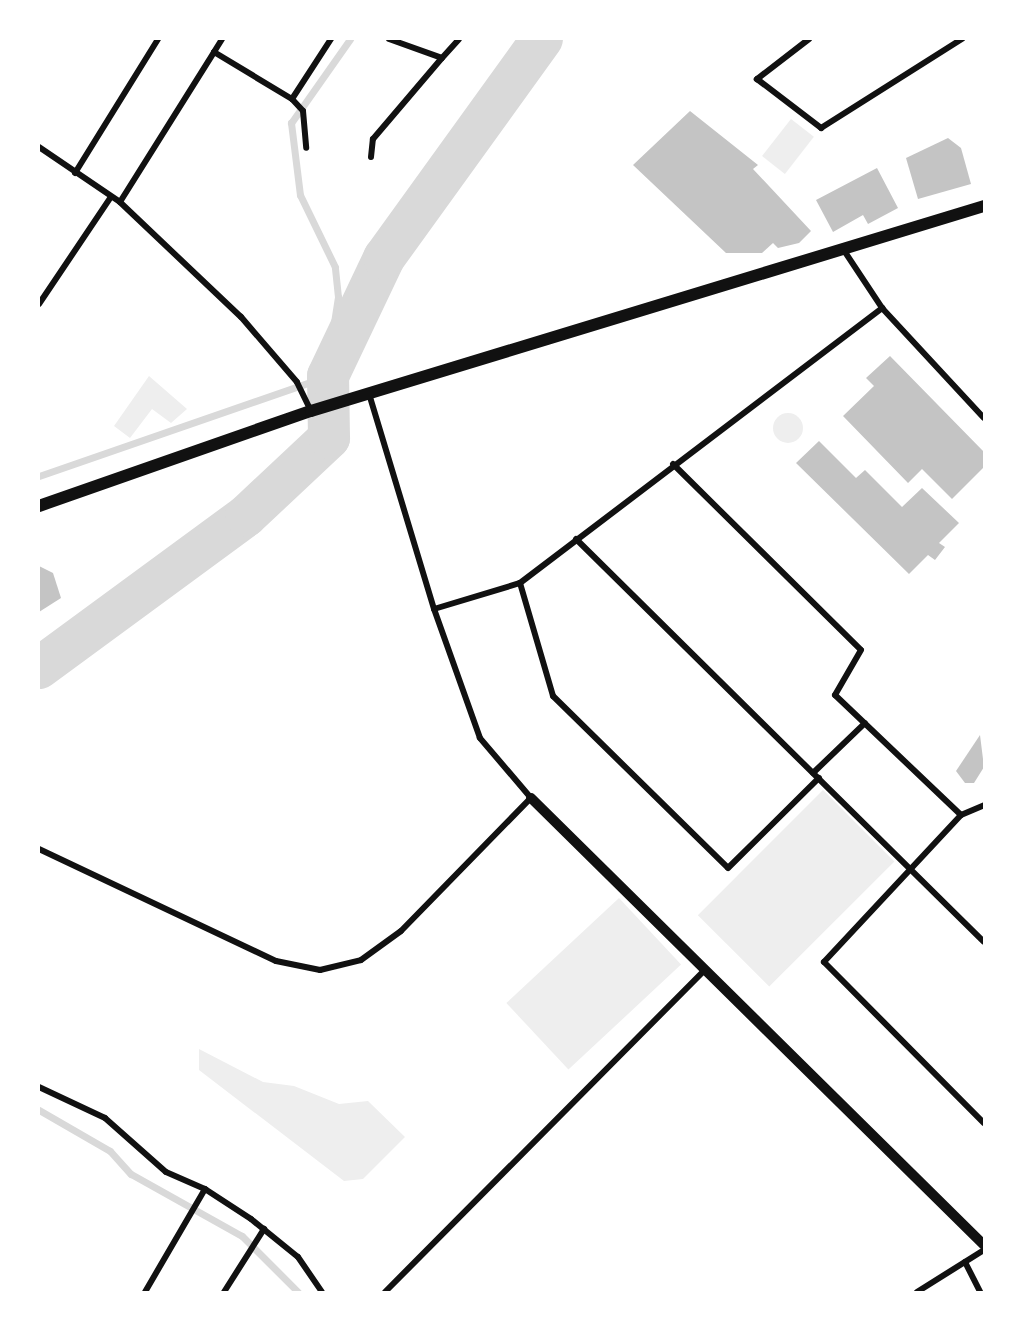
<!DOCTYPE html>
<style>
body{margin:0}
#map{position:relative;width:1023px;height:1331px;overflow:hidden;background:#fff;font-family:"Fira Sans Condensed",sans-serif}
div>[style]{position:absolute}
.green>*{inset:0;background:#eee;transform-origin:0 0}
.round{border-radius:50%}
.stream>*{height:7px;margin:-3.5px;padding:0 3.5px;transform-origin:3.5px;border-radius:3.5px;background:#d9d9d9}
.river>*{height:42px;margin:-21px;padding:0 21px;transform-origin:21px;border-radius:21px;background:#d9d9d9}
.building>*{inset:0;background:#c4c4c4}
.minor>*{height:6px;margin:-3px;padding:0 3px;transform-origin:3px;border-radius:3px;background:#111}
.tertiary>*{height:10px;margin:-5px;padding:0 5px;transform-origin:5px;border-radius:5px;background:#111}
.secondary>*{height:12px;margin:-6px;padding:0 6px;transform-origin:6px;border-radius:6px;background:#111}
span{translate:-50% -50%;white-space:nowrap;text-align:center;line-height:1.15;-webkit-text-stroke:4.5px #fff;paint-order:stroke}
.frame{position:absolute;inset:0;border:40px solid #fff;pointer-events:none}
</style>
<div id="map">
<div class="green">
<div style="left:791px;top:119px;width:29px;height:47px;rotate:38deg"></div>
<div style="clip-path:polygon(149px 376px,187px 409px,171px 423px,152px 409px,130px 438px,114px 426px)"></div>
<div class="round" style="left:773px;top:413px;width:30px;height:30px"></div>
<div style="left:823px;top:790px;width:101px;height:177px;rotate:45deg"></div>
<div style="left:619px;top:898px;width:91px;height:154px;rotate:47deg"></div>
<div style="clip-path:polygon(199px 1049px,263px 1082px,294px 1086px,339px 1104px,368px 1101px,405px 1137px,363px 1179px,344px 1181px,199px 1070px)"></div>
</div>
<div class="stream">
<div style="left:335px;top:361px;width:14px;rotate:-111deg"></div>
<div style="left:330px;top:348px;width:52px;rotate:-81.1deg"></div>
<div style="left:338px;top:297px;width:30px;rotate:-96deg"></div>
<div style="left:335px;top:267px;width:80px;rotate:-115.9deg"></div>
<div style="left:300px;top:195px;width:73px;rotate:-97.1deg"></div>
<div style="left:291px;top:123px;width:103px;rotate:-54.9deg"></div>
<div style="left:39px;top:476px;width:306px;rotate:-19.1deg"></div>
<div style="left:39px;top:1110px;width:82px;rotate:30deg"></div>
<div style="left:110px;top:1151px;width:31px;rotate:48deg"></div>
<div style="left:131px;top:1174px;width:127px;rotate:29.2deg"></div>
<div style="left:242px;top:1236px;width:79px;rotate:45deg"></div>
</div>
<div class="river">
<div style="left:39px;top:668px;width:257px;rotate:-36.3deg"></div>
<div style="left:246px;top:516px;width:114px;rotate:-43.2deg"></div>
<div style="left:329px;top:438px;width:62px;rotate:-90.9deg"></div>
<div style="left:328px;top:376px;width:131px;rotate:-64.6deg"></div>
<div style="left:384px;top:258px;width:270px;rotate:-54.2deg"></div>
</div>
<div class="building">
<div style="clip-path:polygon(690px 111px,758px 165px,753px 169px,811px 231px,799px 243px,778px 248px,773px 243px,762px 253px,726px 253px,633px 165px)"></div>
<div style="clip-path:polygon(948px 138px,961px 148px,971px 184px,918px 199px,906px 158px)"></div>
<div style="clip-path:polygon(877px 168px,898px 208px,868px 224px,863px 215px,833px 232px,816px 200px)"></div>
<div style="clip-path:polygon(890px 356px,984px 452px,984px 467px,952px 499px,922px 469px,908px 483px,843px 416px,874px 386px,866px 378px)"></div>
<div style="clip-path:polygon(819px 441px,856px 478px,865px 470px,902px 507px,922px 488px,959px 523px,939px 543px,945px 547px,935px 560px,928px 555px,909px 574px,796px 463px)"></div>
<div style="clip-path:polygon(39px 566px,53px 573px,61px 598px,39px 612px)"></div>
<div style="clip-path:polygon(980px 735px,984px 767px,974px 783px,965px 783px,956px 771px)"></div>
</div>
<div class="minor">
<div style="left:389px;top:39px;width:56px;rotate:19.7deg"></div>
<div style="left:442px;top:58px;width:25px;rotate:-48deg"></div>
<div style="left:809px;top:39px;width:66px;rotate:142.4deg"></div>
<div style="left:757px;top:79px;width:81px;rotate:37.4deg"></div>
<div style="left:821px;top:128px;width:167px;rotate:-32.3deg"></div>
<div style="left:214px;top:52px;width:15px;rotate:-58deg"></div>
<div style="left:292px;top:99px;width:16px;rotate:47deg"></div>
<div style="left:303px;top:111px;width:37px;rotate:85deg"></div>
<div style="left:39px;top:147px;width:98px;rotate:34.2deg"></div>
<div style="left:371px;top:157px;width:18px;rotate:-84deg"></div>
<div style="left:373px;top:139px;width:106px;rotate:-49.6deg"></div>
<div style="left:75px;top:173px;width:158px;rotate:-58.2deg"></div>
<div style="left:843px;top:249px;width:71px;rotate:56.5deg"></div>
<div style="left:882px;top:308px;width:150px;rotate:47.2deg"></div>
<div style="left:39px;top:304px;width:129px;rotate:-56.1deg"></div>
<div style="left:311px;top:411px;width:32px;rotate:-116deg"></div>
<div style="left:297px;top:382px;width:86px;rotate:-130.7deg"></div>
<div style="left:241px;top:317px;width:167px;rotate:-136.5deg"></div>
<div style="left:120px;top:202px;width:177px;rotate:-57.9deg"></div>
<div style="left:214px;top:52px;width:91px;rotate:31.1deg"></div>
<div style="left:292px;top:99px;width:72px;rotate:-57deg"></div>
<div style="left:673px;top:464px;width:264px;rotate:44.7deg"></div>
<div style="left:861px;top:650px;width:52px;rotate:120deg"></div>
<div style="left:835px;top:695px;width:174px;rotate:43.6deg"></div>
<div style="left:961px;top:815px;width:25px;rotate:-23deg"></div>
<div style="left:576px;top:539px;width:573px;rotate:44.65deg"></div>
<div style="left:520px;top:583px;width:118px;rotate:73.7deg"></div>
<div style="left:553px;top:696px;width:245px;rotate:44.5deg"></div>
<div style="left:728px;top:868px;width:128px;rotate:-44.7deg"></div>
<div style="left:434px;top:609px;width:90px;rotate:-16.8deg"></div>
<div style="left:520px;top:583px;width:455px;rotate:-37.2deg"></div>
<div style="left:813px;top:773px;width:72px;rotate:-43.9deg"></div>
<div style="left:961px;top:815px;width:201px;rotate:133deg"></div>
<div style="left:824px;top:962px;width:227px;rotate:45.2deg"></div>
<div style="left:39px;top:849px;width:262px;rotate:25.3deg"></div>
<div style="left:276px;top:961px;width:45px;rotate:11.6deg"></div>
<div style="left:320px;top:970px;width:42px;rotate:-13.7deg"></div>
<div style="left:361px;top:960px;width:49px;rotate:-35.9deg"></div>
<div style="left:401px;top:931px;width:186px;rotate:-45.7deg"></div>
<div style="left:531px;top:798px;width:79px;rotate:-130.4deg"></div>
<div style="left:480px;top:738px;width:137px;rotate:-109.6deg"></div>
<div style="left:434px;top:609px;width:225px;rotate:-106.8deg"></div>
<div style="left:39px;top:1087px;width:73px;rotate:25.2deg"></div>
<div style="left:105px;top:1118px;width:81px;rotate:41.5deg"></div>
<div style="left:166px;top:1172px;width:43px;rotate:23.6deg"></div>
<div style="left:205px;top:1189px;width:55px;rotate:33.1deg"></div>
<div style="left:251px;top:1219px;width:60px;rotate:39deg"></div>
<div style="left:298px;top:1257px;width:42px;rotate:55.6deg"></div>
<div style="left:965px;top:1262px;width:34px;rotate:63deg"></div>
<div style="left:145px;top:1292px;width:119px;rotate:-59.8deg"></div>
<div style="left:224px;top:1292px;width:75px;rotate:-57.6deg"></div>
<div style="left:385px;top:1292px;width:455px;rotate:-45.2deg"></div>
<div style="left:917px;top:1292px;width:79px;rotate:-32.1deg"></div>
</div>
<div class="tertiary">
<div style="left:531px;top:798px;width:636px;rotate:44.62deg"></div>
</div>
<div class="secondary">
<div style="left:39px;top:506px;width:288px;rotate:-19.3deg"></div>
<div style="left:311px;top:411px;width:704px;rotate:-16.94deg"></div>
</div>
<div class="frame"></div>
</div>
